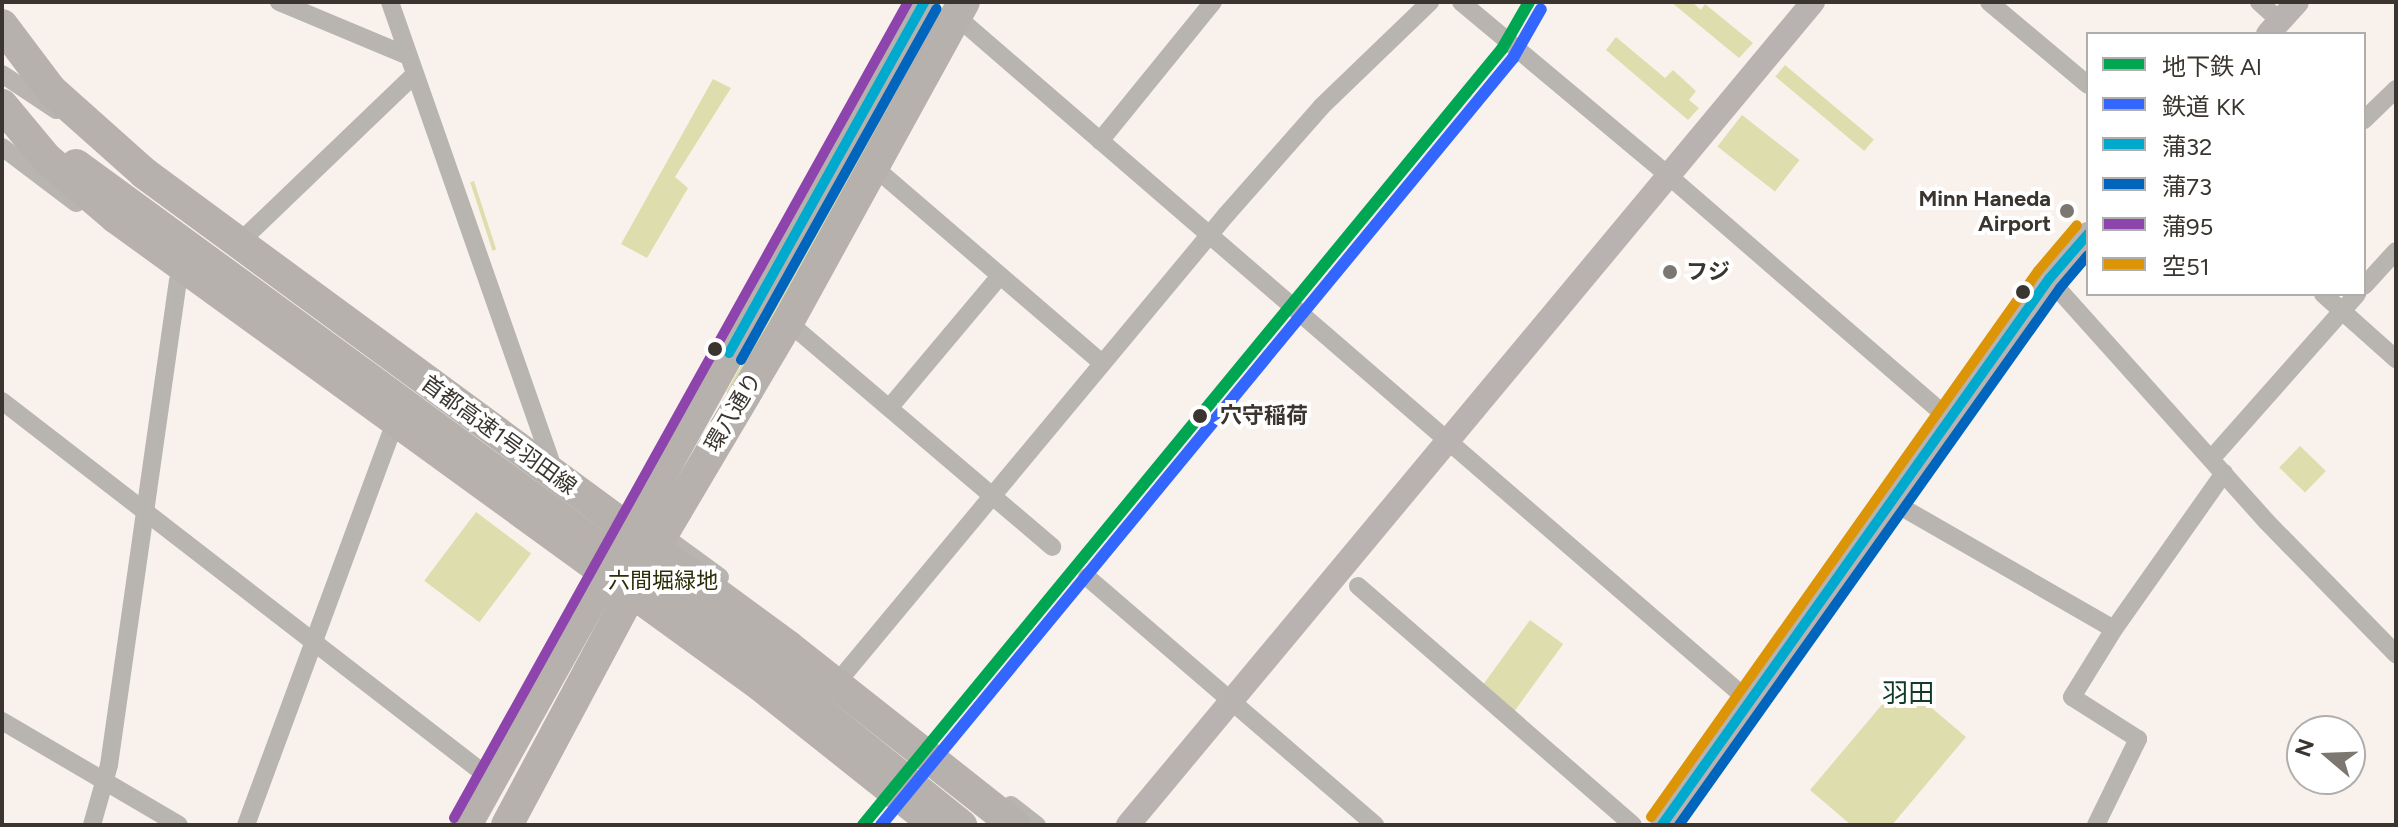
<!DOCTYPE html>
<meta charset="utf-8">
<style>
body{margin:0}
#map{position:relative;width:2398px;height:827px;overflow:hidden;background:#f9f2ec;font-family:Figtree,"Noto Sans JP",sans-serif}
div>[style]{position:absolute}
.green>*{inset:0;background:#deddad;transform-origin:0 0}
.street>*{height:18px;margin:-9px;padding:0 9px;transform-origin:9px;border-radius:9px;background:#b8b5b1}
.secondary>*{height:24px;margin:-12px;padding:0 12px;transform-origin:12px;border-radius:12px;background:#b8b3b0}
.highway>*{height:32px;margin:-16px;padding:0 16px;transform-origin:16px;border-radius:16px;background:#b7b1ae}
.highway-bridge>*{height:32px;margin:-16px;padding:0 16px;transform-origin:16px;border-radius:16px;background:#b7b1ae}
.bus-1>*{height:10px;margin:-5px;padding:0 5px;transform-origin:5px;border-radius:5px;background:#00a9ce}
.bus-2>*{height:10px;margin:-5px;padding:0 5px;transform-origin:5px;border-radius:5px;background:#0065bd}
.bus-3>*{height:10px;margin:-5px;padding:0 5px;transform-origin:5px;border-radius:5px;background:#8e44ad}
.bus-4>*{height:10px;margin:-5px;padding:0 5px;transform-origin:5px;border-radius:5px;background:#db9507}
.rail-1>*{height:12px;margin:-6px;padding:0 6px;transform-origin:6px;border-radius:6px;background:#36f}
.metro-1>*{height:12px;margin:-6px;padding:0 6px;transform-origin:6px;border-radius:6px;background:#00a651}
.dots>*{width:22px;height:22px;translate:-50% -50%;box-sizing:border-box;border:4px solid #fff;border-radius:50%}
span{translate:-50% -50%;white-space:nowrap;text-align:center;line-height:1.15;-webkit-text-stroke:8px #fff;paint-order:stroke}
.poi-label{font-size:22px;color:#3a352f;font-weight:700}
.right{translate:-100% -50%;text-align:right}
.left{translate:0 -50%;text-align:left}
.street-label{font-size:22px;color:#3a352f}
.stop-label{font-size:22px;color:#3a352f;font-weight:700}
.park-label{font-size:22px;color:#2c2e07}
.quarter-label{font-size:26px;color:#113b26}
.frame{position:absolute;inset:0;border:4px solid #3a352f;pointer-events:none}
.legend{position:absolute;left:2086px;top:32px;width:280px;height:264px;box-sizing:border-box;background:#fff;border:2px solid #b0aeac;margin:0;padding:10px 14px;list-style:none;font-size:24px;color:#3a352f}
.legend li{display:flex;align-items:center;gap:16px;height:40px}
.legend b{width:40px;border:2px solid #b0aeac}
.north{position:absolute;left:2286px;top:715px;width:80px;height:80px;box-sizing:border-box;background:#fff;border:2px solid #b0aeac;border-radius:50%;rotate:289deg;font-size:22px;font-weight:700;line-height:32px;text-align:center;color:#3a352f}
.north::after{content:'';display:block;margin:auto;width:28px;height:36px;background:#7d7771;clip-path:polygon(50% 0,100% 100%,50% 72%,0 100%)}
</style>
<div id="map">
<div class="green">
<div style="clip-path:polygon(945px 2px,949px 2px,731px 395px,726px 392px)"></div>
<div style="clip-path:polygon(1671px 2px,1692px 2px,1701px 10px,1705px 4px,1753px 43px,1739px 58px)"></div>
<div style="clip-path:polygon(1616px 37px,1665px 78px,1673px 70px,1696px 91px,1689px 100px,1699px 108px,1688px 120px,1606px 50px)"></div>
<div style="left:1785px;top:65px;width:116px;height:15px;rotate:40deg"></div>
<div style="clip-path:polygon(713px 79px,731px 88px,675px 177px,688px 188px,647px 258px,621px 244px)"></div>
<div style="left:1742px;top:115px;width:73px;height:40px;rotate:38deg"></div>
<div style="left:474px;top:181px;width:72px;height:4px;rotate:72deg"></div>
<div style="left:2300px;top:446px;width:36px;height:30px;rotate:44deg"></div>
<div style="left:476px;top:512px;width:69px;height:86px;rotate:37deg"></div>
<div style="left:1530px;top:620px;width:41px;height:83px;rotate:36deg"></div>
<div style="clip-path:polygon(1901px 682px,1966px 737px,1892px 825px,1851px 825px,1810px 790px)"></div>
</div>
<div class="street">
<div style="left:279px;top:2px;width:140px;rotate:22.7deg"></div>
<div style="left:390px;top:2px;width:485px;rotate:70.7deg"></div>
<div style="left:1461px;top:2px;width:273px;rotate:39.9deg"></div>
<div style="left:1670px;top:177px;width:369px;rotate:40.9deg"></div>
<div style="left:1989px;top:2px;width:129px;rotate:40deg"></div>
<div style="left:2259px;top:2px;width:28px;rotate:42deg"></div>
<div style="left:956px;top:16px;width:1048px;rotate:40.82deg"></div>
<div style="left:2px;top:74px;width:65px;rotate:33.7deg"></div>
<div style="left:2364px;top:120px;width:45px;rotate:-44.1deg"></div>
<div style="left:1100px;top:141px;width:179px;rotate:-50.9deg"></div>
<div style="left:2px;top:147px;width:93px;rotate:37.1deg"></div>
<div style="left:874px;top:167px;width:301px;rotate:40.7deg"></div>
<div style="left:243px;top:239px;width:238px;rotate:-43.8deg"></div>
<div style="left:2049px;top:279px;width:326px;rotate:48.1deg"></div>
<div style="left:2267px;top:522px;width:185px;rotate:45.7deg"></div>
<div style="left:2364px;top:286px;width:47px;rotate:-47.6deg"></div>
<div style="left:2323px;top:294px;width:98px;rotate:41.7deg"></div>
<div style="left:788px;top:322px;width:347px;rotate:40.4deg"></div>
<div style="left:2px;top:401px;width:618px;rotate:37.7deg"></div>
<div style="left:890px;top:407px;width:171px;rotate:-50deg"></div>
<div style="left:2212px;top:458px;width:219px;rotate:-48.5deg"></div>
<div style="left:1891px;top:501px;width:257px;rotate:29.9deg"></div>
<div style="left:657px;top:531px;width:78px;rotate:36.1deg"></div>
<div style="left:1087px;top:577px;width:380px;rotate:40.7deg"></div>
<div style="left:1358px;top:586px;width:364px;rotate:41deg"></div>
<div style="left:845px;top:673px;width:596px;rotate:-50.24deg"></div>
<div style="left:1226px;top:215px;width:145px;rotate:-48.6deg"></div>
<div style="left:1322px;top:106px;width:150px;rotate:-43.9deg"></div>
<div style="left:2px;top:721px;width:205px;rotate:30.4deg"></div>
<div style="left:1011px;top:805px;width:33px;rotate:38deg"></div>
<div style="left:92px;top:825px;width:62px;rotate:-74.2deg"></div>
<div style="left:109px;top:765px;width:490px;rotate:-81.9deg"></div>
<div style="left:246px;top:825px;width:416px;rotate:-69.7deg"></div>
<div style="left:2096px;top:825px;width:96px;rotate:-64deg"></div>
<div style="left:2138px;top:739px;width:78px;rotate:-147.5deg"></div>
<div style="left:2072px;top:697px;width:80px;rotate:-58.3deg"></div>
<div style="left:2114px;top:629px;width:191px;rotate:-54.8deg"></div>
</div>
<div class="secondary">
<div style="left:2268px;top:34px;width:43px;rotate:-47.8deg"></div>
<div style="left:1128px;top:825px;width:1071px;rotate:-50.23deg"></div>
<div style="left:1662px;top:825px;width:669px;rotate:-54.67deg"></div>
<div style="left:2049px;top:279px;width:60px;rotate:-49.1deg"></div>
</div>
<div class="highway">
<div style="left:76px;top:165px;width:857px;rotate:36.12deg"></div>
<div style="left:768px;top:670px;width:248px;rotate:38.8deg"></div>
<div style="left:466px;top:825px;width:942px;rotate:-60.9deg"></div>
<div style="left:507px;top:825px;width:329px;rotate:-61.9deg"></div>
<div style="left:662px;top:535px;width:247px;rotate:-59.4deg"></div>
<div style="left:788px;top:322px;width:365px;rotate:-61.2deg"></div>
</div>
<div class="highway-bridge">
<div style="left:2px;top:25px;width:81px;rotate:53deg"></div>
<div style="left:51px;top:90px;width:125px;rotate:41.7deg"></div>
<div style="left:144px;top:173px;width:800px;rotate:36.31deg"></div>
<div style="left:789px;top:647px;width:287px;rotate:38.3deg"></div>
<div style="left:2px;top:105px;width:69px;rotate:50.3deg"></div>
<div style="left:46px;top:158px;width:91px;rotate:40.5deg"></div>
<div style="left:115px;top:217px;width:797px;rotate:35.96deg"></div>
<div style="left:760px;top:685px;width:225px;rotate:38.5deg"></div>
</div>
<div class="bus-1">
<div style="left:729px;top:353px;width:402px;rotate:-60.9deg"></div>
<div style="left:1662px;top:825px;width:669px;rotate:-54.67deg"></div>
<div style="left:2049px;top:279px;width:60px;rotate:-49.1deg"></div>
</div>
<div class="bus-2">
<div style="left:741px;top:360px;width:402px;rotate:-60.9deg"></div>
<div style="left:1679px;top:825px;width:658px;rotate:-54.64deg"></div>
<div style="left:2060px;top:288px;width:43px;rotate:-49.7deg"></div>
</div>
<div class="bus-3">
<div style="left:454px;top:818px;width:934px;rotate:-60.91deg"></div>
</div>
<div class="bus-4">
<div style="left:1651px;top:817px;width:669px;rotate:-54.67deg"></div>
<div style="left:2038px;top:271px;width:60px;rotate:-49.7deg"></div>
</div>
<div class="rail-1">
<div style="left:881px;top:825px;width:994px;rotate:-50.51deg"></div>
<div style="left:1513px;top:58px;width:56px;rotate:-60.3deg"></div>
</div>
<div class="metro-1">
<div style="left:863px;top:825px;width:1005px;rotate:-50.53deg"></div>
<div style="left:1502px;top:49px;width:54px;rotate:-60.1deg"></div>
</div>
<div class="dots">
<div style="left:2067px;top:211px;background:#7d7771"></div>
<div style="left:1670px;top:272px;background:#7d7771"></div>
<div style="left:2023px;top:292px;background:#3a352f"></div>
<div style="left:715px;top:349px;background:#3a352f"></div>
<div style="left:1200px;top:416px;background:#3a352f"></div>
</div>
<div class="poi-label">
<span class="right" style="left:2051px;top:211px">Minn Haneda<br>Airport</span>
<span class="left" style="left:1686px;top:272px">フジ</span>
</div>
<div class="street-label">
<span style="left:733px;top:412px;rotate:-59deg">環八通り</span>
<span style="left:499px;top:435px;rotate:36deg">首都高速1号羽田線</span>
</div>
<div class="stop-label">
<span class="left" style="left:1220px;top:416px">穴守稲荷</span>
</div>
<div class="park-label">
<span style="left:663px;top:581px">六間堀緑地</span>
</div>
<div class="quarter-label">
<span style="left:1908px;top:694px">羽田</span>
</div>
<div class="frame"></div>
<ul class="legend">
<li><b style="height:10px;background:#00a651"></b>地下鉄 Al</li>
<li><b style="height:10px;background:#36f"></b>鉄道 KK</li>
<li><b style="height:10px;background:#00a9ce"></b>蒲32</li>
<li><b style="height:10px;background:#0065bd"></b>蒲73</li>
<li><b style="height:10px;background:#8e44ad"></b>蒲95</li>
<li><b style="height:10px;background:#db9507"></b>空51</li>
</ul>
<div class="north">N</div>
</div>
